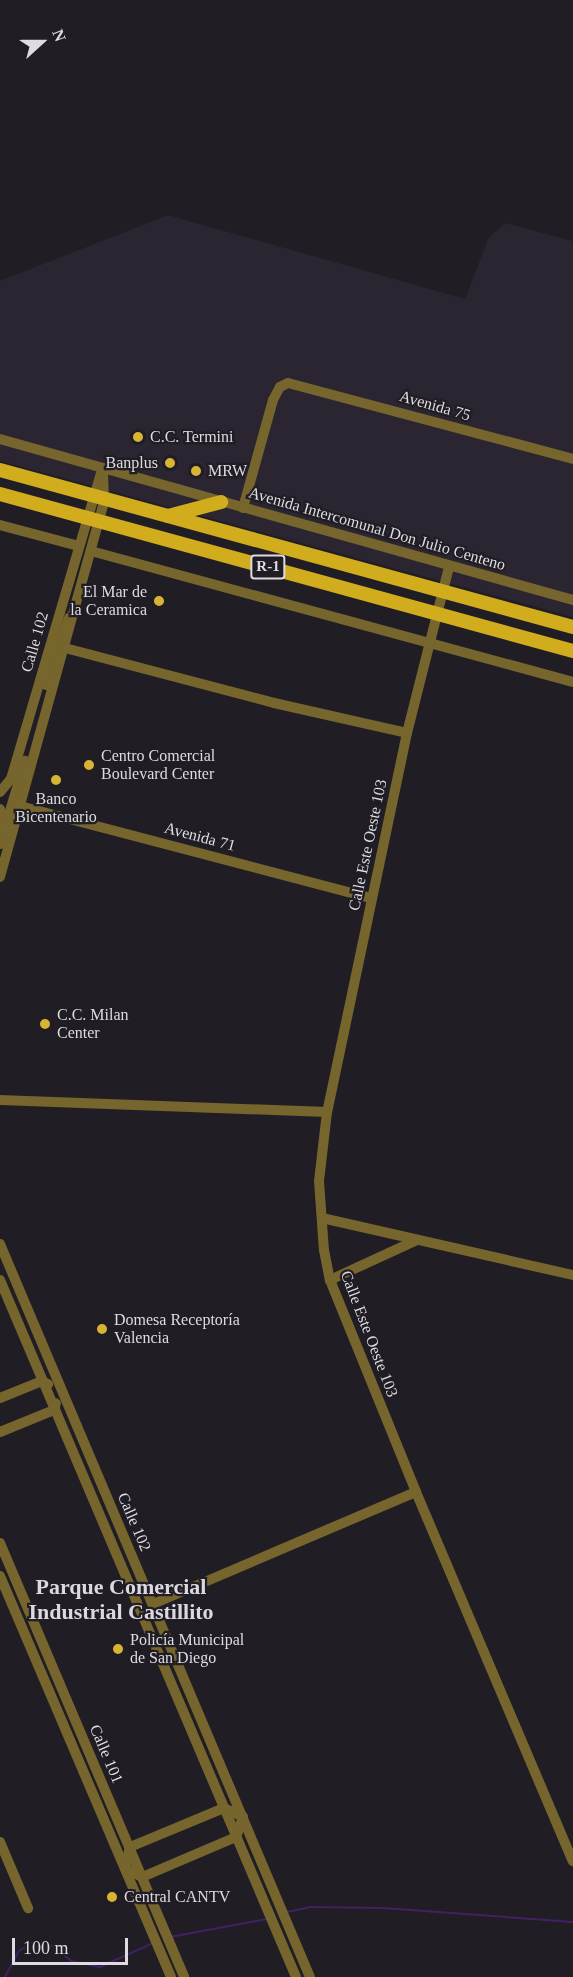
<!DOCTYPE html>
<meta charset="utf-8">
<style>
body{margin:0}
#map{position:relative;width:573px;height:1977px;overflow:hidden;background:#201d24;font-family:"Times New Roman",serif}
div>[style]{position:absolute}
.built>*{inset:0;background:#2a2531}
.stream>*{height:2px;margin:-1px;padding:0 1px;transform-origin:1px;border-radius:1px;background:#422064}
.minor>*{height:10px;margin:-5px;padding:0 5px;transform-origin:5px;border-radius:5px;background:#76652c}
.major>*{height:14px;margin:-7px;padding:0 7px;transform-origin:7px;border-radius:7px;background:#d1ac1c}
.dots>*{width:16px;height:16px;translate:-50% -50%;box-sizing:border-box;border:3px solid #201d24;border-radius:50%}
span{translate:-50% -50%;white-space:nowrap;text-align:center;line-height:1.15;-webkit-text-stroke:4.5px #201d24;paint-order:stroke}
.shield-label span{padding:2px 4px;background:#201d24;border:2px solid;border-radius:4px;-webkit-text-stroke-width:0}
.shield-label{font-size:15px;color:#dedce1;font-weight:700}
.street-label{font-size:16px;color:#dedce1}
.poi-label{font-size:16px;color:#dedce1}
.left{translate:0 -50%;text-align:left}
.right{translate:-100% -50%;text-align:right}
.district-label{font-size:22px;color:#dcd8e2;font-weight:700}
.north{position:absolute;left:12px;top:12px;width:60px;height:60px;-webkit-text-stroke:4px #201d24;paint-order:stroke;rotate:69deg;font-size:16px;font-weight:700;line-height:24px;text-align:center;color:#dedce1}
.north::after{content:'';display:block;margin:auto;width:21px;height:27px;background:#dedce1;clip-path:polygon(50% 0,100% 100%,50% 72%,0 100%)}
.scale{position:absolute;left:12px;top:1938px;width:116px;height:27px;box-sizing:border-box;border:3px solid #dedce1;border-top:0;padding-left:8px;font-size:18px;line-height:21px;white-space:nowrap;color:#dedce1;-webkit-text-stroke:4px #201d24;paint-order:stroke}
</style>
<div id="map">
<div class="built">
<div style="clip-path:polygon(168px 215px,465px 299px,489px 237px,505px 223px,573px 241px,573px 617px,0 461px,0 281px)"></div>
</div>
<div class="stream">
<div style="left:287px;top:1912px;width:25px;rotate:-12deg"></div>
<div style="left:311px;top:1907px;width:72px;rotate:0.8deg"></div>
<div style="left:383px;top:1908px;width:191px;rotate:4.2deg"></div>
<div style="left:170px;top:1937px;width:99px;rotate:-10.5deg"></div>
<div style="left:5px;top:1977px;width:30px;rotate:-62deg"></div>
<div style="left:19px;top:1951px;width:17px;rotate:-33deg"></div>
<div style="left:33px;top:1942px;width:14px"></div>
<div style="left:47px;top:1942px;width:31px;rotate:38deg"></div>
<div style="left:71px;top:1961px;width:30px;rotate:12deg"></div>
<div style="left:100px;top:1967px;width:58px;rotate:-24.4deg"></div>
</div>
<div class="minor">
<div style="left:0;top:439px;width:595px;rotate:15.69deg"></div>
<div style="left:243px;top:508px;width:112px;rotate:-74.5deg"></div>
<div style="left:273px;top:400px;width:15px;rotate:-62deg"></div>
<div style="left:280px;top:387px;width:9px;rotate:-27deg"></div>
<div style="left:288px;top:383px;width:295px;rotate:14.9deg"></div>
<div style="left:0;top:525px;width:82px;rotate:14.9deg"></div>
<div style="left:91px;top:551px;width:499px;rotate:15.2deg"></div>
<div style="left:449px;top:567px;width:171px;rotate:104.2deg"></div>
<div style="left:407px;top:733px;width:387px;rotate:101.9deg"></div>
<div style="left:327px;top:1112px;width:69px;rotate:96.6deg"></div>
<div style="left:319px;top:1181px;width:69px;rotate:85.9deg"></div>
<div style="left:324px;top:1250px;width:31px;rotate:79deg"></div>
<div style="left:330px;top:1280px;width:229px;rotate:67.9deg"></div>
<div style="left:416px;top:1492px;width:401px;rotate:67deg"></div>
<div style="left:65px;top:648px;width:216px;rotate:14.7deg"></div>
<div style="left:274px;top:703px;width:136px;rotate:12.7deg"></div>
<div style="left:46px;top:685px;width:71px;rotate:-71.1deg"></div>
<div style="left:0;top:792px;width:17px;rotate:-50deg"></div>
<div style="left:11px;top:779px;width:318px;rotate:-73.6deg"></div>
<div style="left:20px;top:806px;width:363px;rotate:14.7deg"></div>
<div style="left:0;top:809px;width:18px;rotate:74deg"></div>
<div style="left:0;top:844px;width:87px;rotate:-73.2deg"></div>
<div style="left:0;top:877px;width:390px;rotate:-74.5deg"></div>
<div style="left:104px;top:501px;width:30px;rotate:-92deg"></div>
<div style="left:0;top:1100px;width:327px;rotate:2.1deg"></div>
<div style="left:322px;top:1218px;width:257px;rotate:12.8deg"></div>
<div style="left:0;top:1244px;width:796px;rotate:67.08deg"></div>
<div style="left:0;top:1280px;width:757px;rotate:66.99deg"></div>
<div style="left:330px;top:1280px;width:96px;rotate:-24.7deg"></div>
<div style="left:0;top:1398px;width:45px;rotate:-22deg"></div>
<div style="left:42px;top:1381px;width:7px;rotate:27deg"></div>
<div style="left:0;top:1432px;width:58px;rotate:-22.2deg"></div>
<div style="left:54px;top:1410px;width:7px;rotate:-74deg"></div>
<div style="left:0;top:1543px;width:471px;rotate:67deg"></div>
<div style="left:0;top:1576px;width:436px;rotate:66.9deg"></div>
<div style="left:153px;top:1604px;width:286px;rotate:-23.1deg"></div>
<div style="left:224px;top:1808px;width:21px;rotate:25deg"></div>
<div style="left:243px;top:1817px;width:21px;rotate:109deg"></div>
<div style="left:236px;top:1837px;width:102px;rotate:156.9deg"></div>
<div style="left:142px;top:1877px;width:19px;rotate:-152deg"></div>
<div style="left:125px;top:1868px;width:22px;rotate:-77deg"></div>
<div style="left:130px;top:1847px;width:102px;rotate:-22.5deg"></div>
<div style="left:0;top:1842px;width:72px;rotate:67deg"></div>
</div>
<div class="major">
<div style="left:0;top:470px;width:594px;rotate:15.32deg"></div>
<div style="left:0;top:494px;width:594px;rotate:15.32deg"></div>
<div style="left:168px;top:516px;width:55px;rotate:-14.8deg"></div>
</div>
<div class="dots">
<div style="left:138px;top:437px;background:#d8b434"></div>
<div style="left:170px;top:463px;background:#d8b434"></div>
<div style="left:196px;top:471px;background:#d8b434"></div>
<div style="left:159px;top:601px;background:#d8b434"></div>
<div style="left:89px;top:765px;background:#d8b434"></div>
<div style="left:56px;top:780px;background:#d8b434"></div>
<div style="left:45px;top:1024px;background:#d8b434"></div>
<div style="left:102px;top:1329px;background:#d8b434"></div>
<div style="left:118px;top:1649px;background:#d8b434"></div>
<div style="left:112px;top:1897px;background:#d8b434"></div>
</div>
<div class="shield-label">
<span style="left:268px;top:567px">R-1</span>
</div>
<div class="street-label">
<span style="left:435px;top:406px;rotate:16deg">Avenida 75</span>
<span style="left:377px;top:529px;rotate:16deg">Avenida Intercomunal Don Julio Centeno</span>
<span style="left:35px;top:642px;rotate:-74deg">Calle 102</span>
<span style="left:200px;top:837px;rotate:15deg">Avenida 71</span>
<span style="left:368px;top:845px;rotate:-78deg">Calle Este Oeste 103</span>
<span style="left:369px;top:1334px;rotate:69deg">Calle Este Oeste 103</span>
<span style="left:134px;top:1522px;rotate:67deg">Calle 102</span>
<span style="left:106px;top:1754px;rotate:67deg">Calle 101</span>
</div>
<div class="poi-label">
<span class="left" style="left:150px;top:437px">C.C. Termini</span>
<span class="right" style="left:158px;top:463px">Banplus</span>
<span class="left" style="left:208px;top:471px">MRW</span>
<span class="right" style="left:147px;top:601px">El Mar de<br>la Ceramica</span>
<span class="left" style="left:101px;top:765px">Centro Comercial<br>Boulevard Center</span>
<span style="left:56px;top:808px">Banco<br>Bicentenario</span>
<span class="left" style="left:57px;top:1024px">C.C. Milan<br>Center</span>
<span class="left" style="left:114px;top:1329px">Domesa Receptoría<br>Valencia</span>
<span class="left" style="left:130px;top:1649px">Policía Municipal<br>de San Diego</span>
<span class="left" style="left:124px;top:1897px">Central CANTV</span>
</div>
<div class="district-label">
<span style="left:121px;top:1599px">Parque Comercial<br>Industrial Castillito</span>
</div>
<div class="north">N</div>
<div class="scale">100 m</div>
</div>
